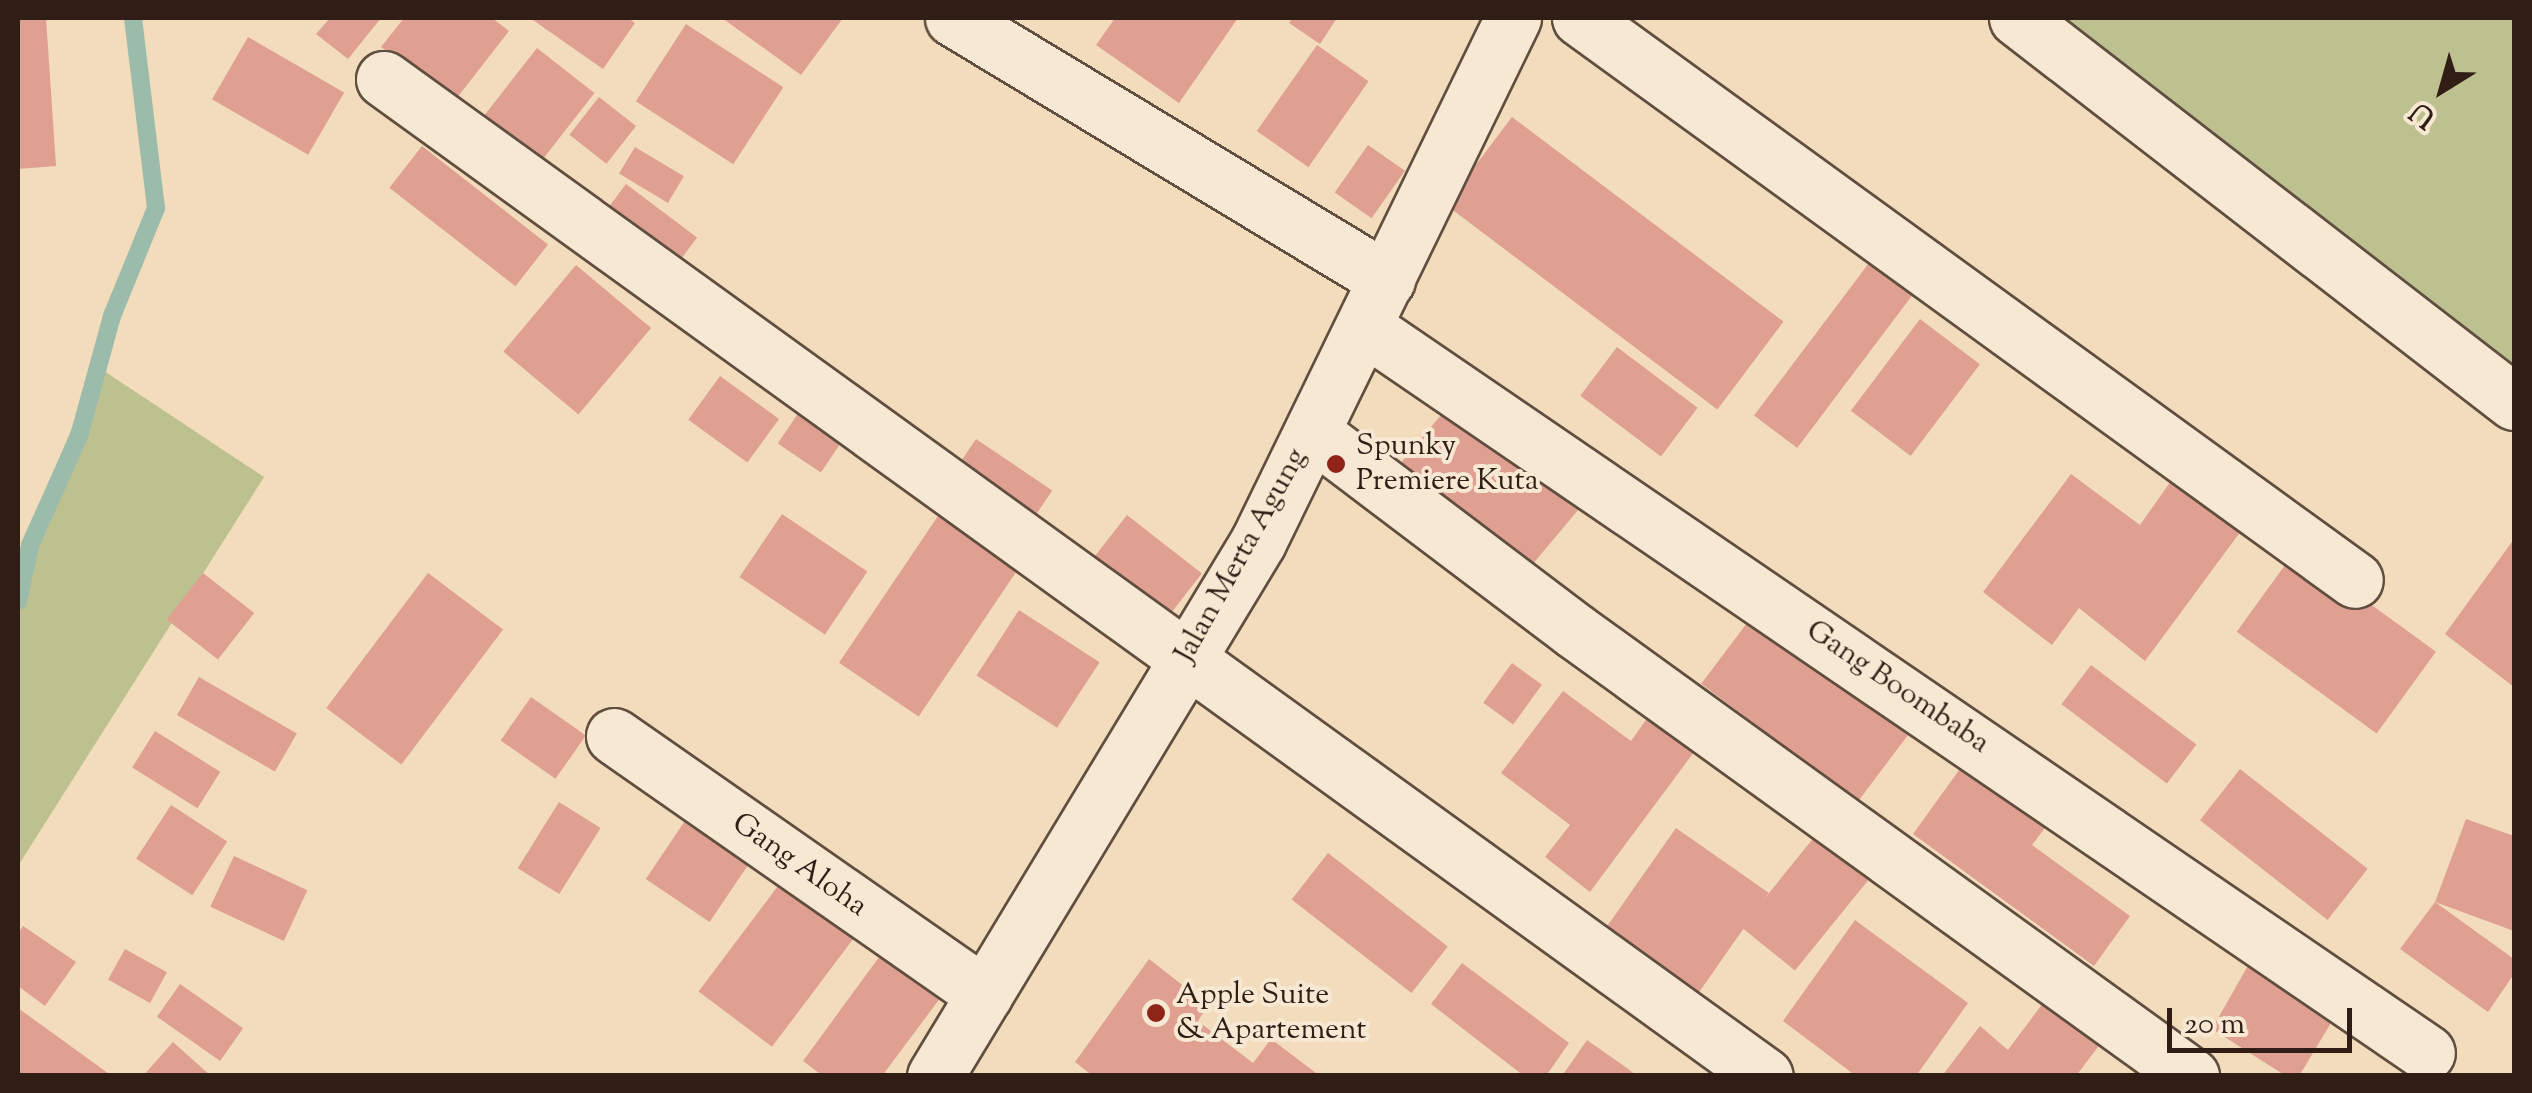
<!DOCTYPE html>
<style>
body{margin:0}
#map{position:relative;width:2532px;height:1093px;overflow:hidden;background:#f2dcbc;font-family:"Sorts Mill Goudy",serif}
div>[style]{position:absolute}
.green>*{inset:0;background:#bdc08f}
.stream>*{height:18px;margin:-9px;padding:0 9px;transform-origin:9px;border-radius:9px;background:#9cbcab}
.building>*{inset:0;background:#dfa091;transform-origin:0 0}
.roads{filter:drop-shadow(2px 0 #604e40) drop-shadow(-2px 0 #604e40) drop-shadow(0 2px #604e40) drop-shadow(0 -2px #604e40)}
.minor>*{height:55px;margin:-27.5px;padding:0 27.5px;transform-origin:27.5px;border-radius:27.5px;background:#f7e8d3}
.dots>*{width:28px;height:28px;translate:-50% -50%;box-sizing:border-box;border:5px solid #f7e8d3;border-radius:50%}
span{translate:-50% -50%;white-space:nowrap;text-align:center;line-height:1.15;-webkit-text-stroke:8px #f7e8d3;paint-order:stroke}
.poi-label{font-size:30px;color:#301e16}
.left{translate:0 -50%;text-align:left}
.street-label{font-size:30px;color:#301e16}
.frame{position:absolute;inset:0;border:20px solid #301e16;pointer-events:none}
.north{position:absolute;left:2392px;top:40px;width:100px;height:100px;-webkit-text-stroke:8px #f7e8d3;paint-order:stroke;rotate:217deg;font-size:28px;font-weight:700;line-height:40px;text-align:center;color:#301e16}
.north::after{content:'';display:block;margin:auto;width:35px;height:45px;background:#301e16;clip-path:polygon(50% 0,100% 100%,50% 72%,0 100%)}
.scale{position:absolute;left:2167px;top:1008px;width:185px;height:45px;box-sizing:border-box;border:5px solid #301e16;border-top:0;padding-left:12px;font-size:30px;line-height:35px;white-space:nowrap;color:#301e16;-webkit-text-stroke:8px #f7e8d3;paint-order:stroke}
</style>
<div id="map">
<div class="green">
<div style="clip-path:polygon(1984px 18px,2514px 18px,2514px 423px,2301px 260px)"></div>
<div style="clip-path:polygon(98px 367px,264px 477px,18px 866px,18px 555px)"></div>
</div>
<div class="stream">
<div style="left:18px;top:601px;width:57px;rotate:-77.9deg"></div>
<div style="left:30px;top:545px;width:120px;rotate:-65.8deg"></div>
<div style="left:79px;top:436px;width:124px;rotate:-74.6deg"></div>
<div style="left:112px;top:316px;width:117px;rotate:-67.8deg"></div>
<div style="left:156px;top:208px;width:191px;rotate:-96.9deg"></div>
</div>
<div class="building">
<div style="clip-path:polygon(18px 18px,46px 18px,56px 166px,18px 169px)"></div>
<div style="clip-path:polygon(330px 18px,381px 18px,348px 59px,316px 34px)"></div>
<div style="clip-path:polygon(404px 18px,492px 18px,509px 31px,453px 103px,381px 47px)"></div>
<div style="clip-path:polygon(530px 18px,628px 18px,635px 23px,603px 69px)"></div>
<div style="clip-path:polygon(722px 18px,843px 18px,801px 75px)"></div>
<div style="clip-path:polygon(1115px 18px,1238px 18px,1179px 103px,1096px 45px)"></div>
<div style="clip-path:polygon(1293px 18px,1337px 18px,1320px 44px,1289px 23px)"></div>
<div style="left:686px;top:24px;width:116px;height:92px;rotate:33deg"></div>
<div style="left:248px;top:37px;width:111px;height:72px;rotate:30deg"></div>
<div style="left:1317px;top:45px;width:63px;height:105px;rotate:35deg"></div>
<div style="left:537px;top:48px;width:73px;height:92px;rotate:38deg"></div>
<div style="left:599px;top:97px;width:47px;height:48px;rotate:38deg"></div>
<div style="left:1512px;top:117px;width:340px;height:110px;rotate:37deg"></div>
<div style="left:1368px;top:145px;width:45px;height:58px;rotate:35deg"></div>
<div style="left:422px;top:146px;width:160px;height:53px;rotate:38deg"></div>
<div style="left:635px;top:147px;width:57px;height:31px;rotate:31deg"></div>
<div style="left:626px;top:184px;width:89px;height:39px;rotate:37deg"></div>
<div style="left:1872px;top:259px;width:54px;height:196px;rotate:37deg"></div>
<div style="left:576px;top:265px;width:98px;height:113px;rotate:40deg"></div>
<div style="left:1920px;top:319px;width:75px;height:115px;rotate:37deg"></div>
<div style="left:1617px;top:347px;width:101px;height:61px;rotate:37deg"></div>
<div style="left:720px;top:376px;width:73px;height:54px;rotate:36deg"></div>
<div style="left:1452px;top:402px;width:166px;height:101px;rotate:40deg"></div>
<div style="left:799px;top:412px;width:52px;height:38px;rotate:34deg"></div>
<div style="left:976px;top:439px;width:92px;height:48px;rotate:34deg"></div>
<div style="clip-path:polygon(2071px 474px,2140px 525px,2171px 481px,2241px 531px,2145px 661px,2079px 608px,2052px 645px,1983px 592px)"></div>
<div style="left:782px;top:514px;width:103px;height:76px;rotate:34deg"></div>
<div style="left:1127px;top:515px;width:95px;height:67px;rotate:38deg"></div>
<div style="left:938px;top:516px;width:96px;height:177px;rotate:34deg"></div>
<div style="clip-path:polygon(2514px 539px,2514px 687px,2445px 634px)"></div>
<div style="left:2296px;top:550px;width:173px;height:101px;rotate:36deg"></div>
<div style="left:203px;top:573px;width:65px;height:59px;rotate:38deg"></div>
<div style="left:428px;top:573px;width:94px;height:169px;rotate:37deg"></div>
<div style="left:1019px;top:610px;width:96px;height:78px;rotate:33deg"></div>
<div style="left:1753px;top:615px;width:196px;height:86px;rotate:37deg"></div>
<div style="left:1512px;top:663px;width:37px;height:49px;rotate:36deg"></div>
<div style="left:2091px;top:665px;width:132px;height:49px;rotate:37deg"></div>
<div style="left:199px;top:677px;width:113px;height:44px;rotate:30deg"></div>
<div style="clip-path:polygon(1563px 691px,1631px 741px,1648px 717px,1694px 752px,1590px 892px,1545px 857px,1570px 825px,1501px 773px)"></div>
<div style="left:531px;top:697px;width:67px;height:53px;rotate:35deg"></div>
<div style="left:155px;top:731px;width:77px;height:43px;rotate:32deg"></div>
<div style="clip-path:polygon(1975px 748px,2057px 812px,2032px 845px,2130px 916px,2094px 966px,1913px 834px)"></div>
<div style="left:2240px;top:769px;width:162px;height:65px;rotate:38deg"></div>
<div style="left:559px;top:802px;width:49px;height:78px;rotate:32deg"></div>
<div style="left:171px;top:805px;width:67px;height:64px;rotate:33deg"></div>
<div style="left:695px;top:806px;width:77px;height:88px;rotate:34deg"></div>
<div style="clip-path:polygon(2466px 819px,2514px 836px,2514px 931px,2435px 902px)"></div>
<div style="left:1676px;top:828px;width:113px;height:128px;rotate:35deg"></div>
<div style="left:1820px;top:830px;width:69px;height:125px;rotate:39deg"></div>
<div style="left:1328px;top:853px;width:152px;height:59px;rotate:38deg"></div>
<div style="left:234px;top:856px;width:81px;height:56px;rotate:25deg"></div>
<div style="left:787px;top:874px;width:92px;height:147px;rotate:37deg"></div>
<div style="clip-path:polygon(2435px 902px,2514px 959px,2514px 974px,2488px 1012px,2400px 949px)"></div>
<div style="clip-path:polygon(1855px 920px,1968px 1003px,1916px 1076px,1856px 1076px,1783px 1021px)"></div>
<div style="clip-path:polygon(23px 926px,76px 962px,45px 1006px,18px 986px,18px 934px)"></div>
<div style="left:125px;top:949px;width:48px;height:35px;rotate:29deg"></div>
<div style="clip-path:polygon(885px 949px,944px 993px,882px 1076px,823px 1076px,803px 1061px)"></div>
<div style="clip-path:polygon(1149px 959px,1208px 1005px,1198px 1021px,1253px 1063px,1271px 1039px,1320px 1076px,1093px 1076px,1075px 1062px)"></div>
<div style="clip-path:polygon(2250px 962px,2334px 1018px,2299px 1076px,2286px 1076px,2212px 1029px)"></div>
<div style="clip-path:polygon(1462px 963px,1569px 1043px,1546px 1076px,1524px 1076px,1431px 1004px)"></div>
<div style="left:180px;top:984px;width:77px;height:40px;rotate:35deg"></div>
<div style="clip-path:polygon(2049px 995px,2104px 1039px,2076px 1076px,1942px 1076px,1980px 1026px,2008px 1050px)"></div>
<div style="clip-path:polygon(18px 1008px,112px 1076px,18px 1076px)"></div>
<div style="clip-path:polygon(1587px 1040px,1627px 1068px,1637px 1076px,1562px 1076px)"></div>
<div style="clip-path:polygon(173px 1042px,211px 1076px,143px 1076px)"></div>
</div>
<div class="roads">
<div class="minor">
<div style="left:953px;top:18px;width:507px;rotate:31.12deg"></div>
<div style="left:1580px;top:18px;width:957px;rotate:35.95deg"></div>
<div style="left:2017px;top:18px;width:628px;rotate:37.69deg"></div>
<div style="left:384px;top:79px;width:1703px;rotate:35.83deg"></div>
<div style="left:1364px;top:327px;width:1287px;rotate:34.33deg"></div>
<div style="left:1312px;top:432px;width:330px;rotate:37.1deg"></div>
<div style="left:1575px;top:631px;width:760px;rotate:35.84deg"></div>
<div style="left:614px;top:736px;width:452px;rotate:34.9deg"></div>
<div style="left:935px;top:1076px;width:624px;rotate:-58.83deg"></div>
<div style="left:1258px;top:542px;width:583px;rotate:-64.05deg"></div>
</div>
</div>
<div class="dots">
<div style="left:1336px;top:464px;background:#8f2418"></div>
<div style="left:1156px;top:1013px;background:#8f2418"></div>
</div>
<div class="poi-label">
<span class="left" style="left:1356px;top:464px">Spunky<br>Premiere Kuta</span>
<span class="left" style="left:1176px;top:1013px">Apple Suite<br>&amp; Apartement</span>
</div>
<div class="street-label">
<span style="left:1242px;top:556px;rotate:-61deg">Jalan Merta Agung</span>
<span style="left:1897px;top:688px;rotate:34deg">Gang Boombaba</span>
<span style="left:799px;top:866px;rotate:35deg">Gang Aloha</span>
</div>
<div class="frame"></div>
<div class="north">U</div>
<div class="scale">20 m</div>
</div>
